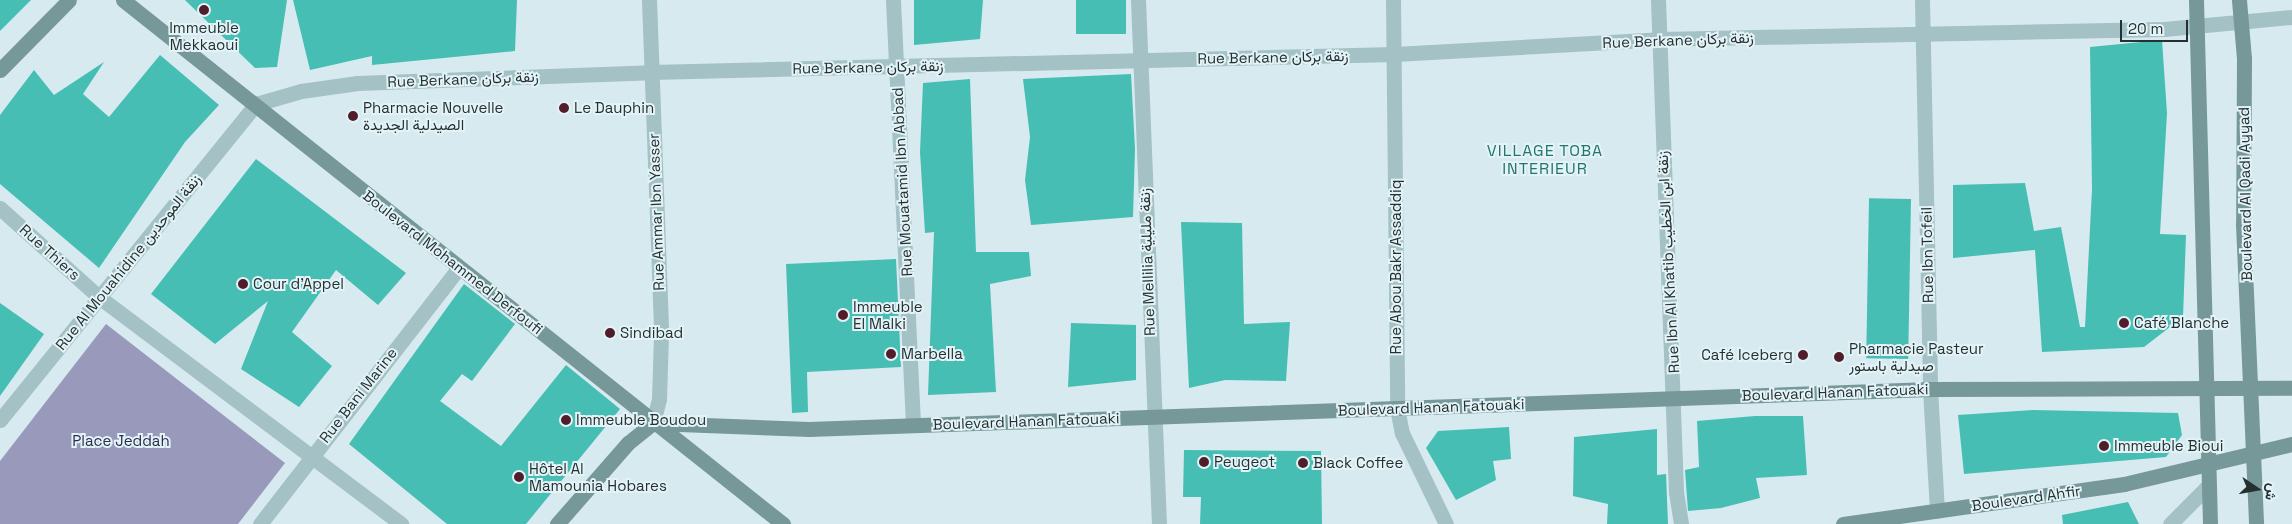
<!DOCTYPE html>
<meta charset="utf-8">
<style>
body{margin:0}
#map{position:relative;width:2292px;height:524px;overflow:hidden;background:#d7eaef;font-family:"Space Grotesk",Vazirmatn,sans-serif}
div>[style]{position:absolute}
.green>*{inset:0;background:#9999bc}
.building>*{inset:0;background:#46beb3;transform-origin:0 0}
.street>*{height:15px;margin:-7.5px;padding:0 7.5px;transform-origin:7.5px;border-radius:7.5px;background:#a4c1c5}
.secondary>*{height:15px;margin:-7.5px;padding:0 7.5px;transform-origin:7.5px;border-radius:7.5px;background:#769899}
.dots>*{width:14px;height:14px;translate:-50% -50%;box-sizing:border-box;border:2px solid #e3f3f7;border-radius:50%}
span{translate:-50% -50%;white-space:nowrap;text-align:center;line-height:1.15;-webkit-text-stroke:4px #e3f3f7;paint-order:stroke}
.poi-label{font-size:15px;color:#253131}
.left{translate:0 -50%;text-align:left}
.right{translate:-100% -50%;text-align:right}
.street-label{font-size:15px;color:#253131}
.park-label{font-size:15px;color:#2c2b4e}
.neighbourhood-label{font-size:16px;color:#23766d;letter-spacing:1px}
.north{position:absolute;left:2232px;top:464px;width:50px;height:50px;-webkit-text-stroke:4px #e3f3f7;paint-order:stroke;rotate:102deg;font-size:14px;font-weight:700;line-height:20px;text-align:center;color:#253131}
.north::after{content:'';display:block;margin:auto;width:18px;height:22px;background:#253131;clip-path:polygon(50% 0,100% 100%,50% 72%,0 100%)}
.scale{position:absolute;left:2120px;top:20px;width:68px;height:22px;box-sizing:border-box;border:2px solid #253131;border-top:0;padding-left:6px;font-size:15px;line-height:18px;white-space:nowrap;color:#253131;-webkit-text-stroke:4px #e3f3f7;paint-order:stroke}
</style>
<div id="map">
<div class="green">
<div style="clip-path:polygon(106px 324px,285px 463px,238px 524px,0 524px,0 461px)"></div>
</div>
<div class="building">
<div style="clip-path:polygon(0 0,31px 0,0 31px)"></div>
<div style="clip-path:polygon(185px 0,287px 0,277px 67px,255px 68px)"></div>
<div style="clip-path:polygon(293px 0,517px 0,515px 51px,372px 65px,372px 56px,310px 70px)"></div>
<div style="clip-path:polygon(914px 0,983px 0,980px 39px,914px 45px)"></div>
<div style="left:1076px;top:0;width:50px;height:34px"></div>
<div style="clip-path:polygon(2162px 40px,2167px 113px,2160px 234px,2186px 235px,2183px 317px,2144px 347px,2042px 352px,2035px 250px,1953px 258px,1953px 185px,2025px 183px,2034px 231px,2061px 227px,2080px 327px,2085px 327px,2092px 189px,2090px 47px)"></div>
<div style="clip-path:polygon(160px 55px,219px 105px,185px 142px,99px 268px,0 184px,0 115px,34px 70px,54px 95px,104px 62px,83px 94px,109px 117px)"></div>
<div style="clip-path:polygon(1131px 74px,1135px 149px,1133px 217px,1031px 225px,1025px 180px,1030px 137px,1023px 79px)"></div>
<div style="clip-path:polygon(970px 79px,976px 252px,1029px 252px,1031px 276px,990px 284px,996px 392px,928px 395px,934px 232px,925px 233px,920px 152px,923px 83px)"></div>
<div style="clip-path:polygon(256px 159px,406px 273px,378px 305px,336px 270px,292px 332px,332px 366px,299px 407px,241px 369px,268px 301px,215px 344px,151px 294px)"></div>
<div style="left:1911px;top:199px;width:160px;height:42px;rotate:91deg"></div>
<div style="clip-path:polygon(1181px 222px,1242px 223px,1244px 324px,1290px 322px,1286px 381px,1225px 380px,1189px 388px)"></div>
<div style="clip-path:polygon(896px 259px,901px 367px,807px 372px,808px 412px,792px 413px,786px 264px)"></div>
<div style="clip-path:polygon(464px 284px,515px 324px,472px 381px,462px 374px,440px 401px,501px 446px,566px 365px,620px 409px,526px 524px,447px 524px,349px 444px)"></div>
<div style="clip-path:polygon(0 303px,44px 334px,0 396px)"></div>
<div style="clip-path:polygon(1071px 323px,1136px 325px,1136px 380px,1068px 387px)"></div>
<div style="clip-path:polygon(2033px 410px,2178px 413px,2182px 435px,2166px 457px,1964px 474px,1958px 415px)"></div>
<div style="clip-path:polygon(1755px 416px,1803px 416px,1807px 475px,1756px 478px,1760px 498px,1721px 508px,1688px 511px,1685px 470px,1699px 467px,1697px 421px)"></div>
<div style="clip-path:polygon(1509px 427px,1511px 459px,1493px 461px,1496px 480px,1456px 500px,1426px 448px,1438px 431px)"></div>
<div style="clip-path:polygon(1657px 429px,1657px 475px,1666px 474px,1668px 524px,1607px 524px,1608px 504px,1573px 496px,1574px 437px)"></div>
<div style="clip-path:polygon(1184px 450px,1321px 451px,1322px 524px,1200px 524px,1201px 497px,1183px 497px)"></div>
<div style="clip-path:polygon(2128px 502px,2139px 524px,2063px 524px,2062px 515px)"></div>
</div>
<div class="street">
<div style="left:649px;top:0;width:335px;rotate:87.9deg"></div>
<div style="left:661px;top:335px;width:64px;rotate:91.8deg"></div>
<div style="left:659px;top:399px;width:25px;rotate:104deg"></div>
<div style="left:893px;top:0;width:425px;rotate:87.3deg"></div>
<div style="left:1138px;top:0;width:524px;rotate:87.71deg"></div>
<div style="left:1393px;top:0;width:408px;rotate:89.4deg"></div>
<div style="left:1397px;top:408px;width:25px;rotate:79deg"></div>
<div style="left:1402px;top:433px;width:101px;rotate:64.2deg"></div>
<div style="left:1658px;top:0;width:492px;rotate:87.9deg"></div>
<div style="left:1676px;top:492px;width:32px;rotate:81deg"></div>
<div style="left:1922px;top:0;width:389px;rotate:88.8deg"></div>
<div style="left:1930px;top:389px;width:122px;rotate:86.7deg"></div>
<div style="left:0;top:208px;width:133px;rotate:42deg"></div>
<div style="left:99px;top:297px;width:378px;rotate:36.9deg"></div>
<div style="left:0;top:420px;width:407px;rotate:-51deg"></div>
<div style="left:256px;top:104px;width:47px;rotate:-16.1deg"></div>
<div style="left:301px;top:91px;width:57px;rotate:-8.1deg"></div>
<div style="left:357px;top:83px;width:294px;rotate:-2.1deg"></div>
<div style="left:651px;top:72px;width:744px;rotate:-1.39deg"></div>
<div style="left:1395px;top:54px;width:265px;rotate:-3.2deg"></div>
<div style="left:1660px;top:39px;width:504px;rotate:-1.14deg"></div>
<div style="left:2164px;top:29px;width:129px;rotate:-5.4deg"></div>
<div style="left:260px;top:524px;width:323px;rotate:-52.2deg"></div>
<div style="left:2170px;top:524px;width:55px;rotate:-45deg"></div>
</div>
<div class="secondary">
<div style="left:123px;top:0;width:843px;rotate:38.45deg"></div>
<div style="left:2196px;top:0;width:524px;rotate:88.47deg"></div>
<div style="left:2239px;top:0;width:58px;rotate:85.1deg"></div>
<div style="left:2244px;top:58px;width:166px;rotate:90.3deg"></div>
<div style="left:2243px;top:224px;width:300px;rotate:87.5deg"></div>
<div style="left:0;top:70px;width:98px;rotate:-45.4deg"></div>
<div style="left:557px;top:524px;width:108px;rotate:-48.8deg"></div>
<div style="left:628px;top:443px;width:32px;rotate:-39deg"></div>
<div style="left:653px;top:423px;width:156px;rotate:2.2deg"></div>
<div style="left:809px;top:429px;width:1122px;rotate:-2.04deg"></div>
<div style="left:1930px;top:389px;width:362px;rotate:-0.2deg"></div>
<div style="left:1843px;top:524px;width:284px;rotate:-8.1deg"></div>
<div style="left:2124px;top:484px;width:173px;rotate:-13.4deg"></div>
</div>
<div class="dots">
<div style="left:204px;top:10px;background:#501e2b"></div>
<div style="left:564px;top:108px;background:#501e2b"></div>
<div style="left:353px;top:116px;background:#501e2b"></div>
<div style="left:243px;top:284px;background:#501e2b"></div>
<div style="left:843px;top:315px;background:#501e2b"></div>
<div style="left:2124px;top:323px;background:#501e2b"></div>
<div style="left:610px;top:333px;background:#501e2b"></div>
<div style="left:891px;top:354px;background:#501e2b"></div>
<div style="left:1803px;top:355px;background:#501e2b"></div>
<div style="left:1839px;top:357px;background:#501e2b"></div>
<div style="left:566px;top:420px;background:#501e2b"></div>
<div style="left:2104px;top:446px;background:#501e2b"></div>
<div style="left:1204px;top:462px;background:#501e2b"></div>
<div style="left:1303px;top:463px;background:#501e2b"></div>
<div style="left:519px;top:477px;background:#501e2b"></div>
</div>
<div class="poi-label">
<span style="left:204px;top:36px">Immeuble<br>Mekkaoui</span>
<span class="left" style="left:363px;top:116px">Pharmacie Nouvelle<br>الصيدلية الجديدة</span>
<span class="left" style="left:574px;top:108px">Le Dauphin</span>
<span class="left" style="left:253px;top:284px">Cour d'Appel</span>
<span class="left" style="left:853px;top:315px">Immeuble<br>El Malki</span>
<span class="left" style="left:2134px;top:323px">Café Blanche</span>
<span class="left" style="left:620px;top:333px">Sindibad</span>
<span class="left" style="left:1849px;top:357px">Pharmacie Pasteur<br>صيدلية باستور</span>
<span class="left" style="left:901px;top:354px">Marbella</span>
<span class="right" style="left:1793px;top:355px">Café Iceberg</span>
<span class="left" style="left:576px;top:420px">Immeuble Boudou</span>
<span class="left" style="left:2114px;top:446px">Immeuble Bioui</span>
<span class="left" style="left:1214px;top:462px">Peugeot</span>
<span class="left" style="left:1313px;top:463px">Black Coffee</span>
<span class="left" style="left:529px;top:477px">Hôtel Al<br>Mamounia Hobares</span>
</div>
<div class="street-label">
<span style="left:1678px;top:40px;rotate:-2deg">Rue Berkane زنقة بركان</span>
<span style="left:1273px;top:57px;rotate:-1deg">Rue Berkane زنقة بركان</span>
<span style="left:868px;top:67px;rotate:-1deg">Rue Berkane زنقة بركان</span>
<span style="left:463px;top:79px;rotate:-2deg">Rue Berkane زنقة بركان</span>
<span style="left:902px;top:182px;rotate:-93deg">Rue Mouatamid Ibn Abbad</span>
<span style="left:2245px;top:194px;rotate:-91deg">Boulevard Al Qadi Ayyad</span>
<span style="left:656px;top:212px;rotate:-92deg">Rue Ammar Ibn Yasser</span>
<span style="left:50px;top:252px;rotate:42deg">Rue Thiers</span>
<span style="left:1927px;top:255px;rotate:-91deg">Rue Ibn Tofeil</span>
<span style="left:128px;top:262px;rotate:-51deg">Rue Al Mouahidine زنقة الموحدين</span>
<span style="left:453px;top:262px;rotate:38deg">Boulevard Mohammed Derfoufi</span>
<span style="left:1147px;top:262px;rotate:-92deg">Rue Mellilia زنقة مليلية</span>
<span style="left:1668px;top:262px;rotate:-93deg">Rue Ibn Al Khatib زنقة ابن الخطيب</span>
<span style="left:1396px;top:267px;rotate:-90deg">Rue Abou Bakr Assaddiq</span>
<span style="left:1835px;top:392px;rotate:-2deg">Boulevard Hanan Fatouaki</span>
<span style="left:358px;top:395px;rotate:-52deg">Rue Bani Marine</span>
<span style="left:1431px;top:407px;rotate:-2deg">Boulevard Hanan Fatouaki</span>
<span style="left:1026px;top:421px;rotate:-2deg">Boulevard Hanan Fatouaki</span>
<span style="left:2026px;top:498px;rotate:-8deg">Boulevard Ahfir</span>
</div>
<div class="park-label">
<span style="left:121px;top:441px">Place Jeddah</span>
</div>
<div class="neighbourhood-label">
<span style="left:1545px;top:160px">VILLAGE TOBA<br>INTERIEUR</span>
</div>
<div class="north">ش</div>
<div class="scale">20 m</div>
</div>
